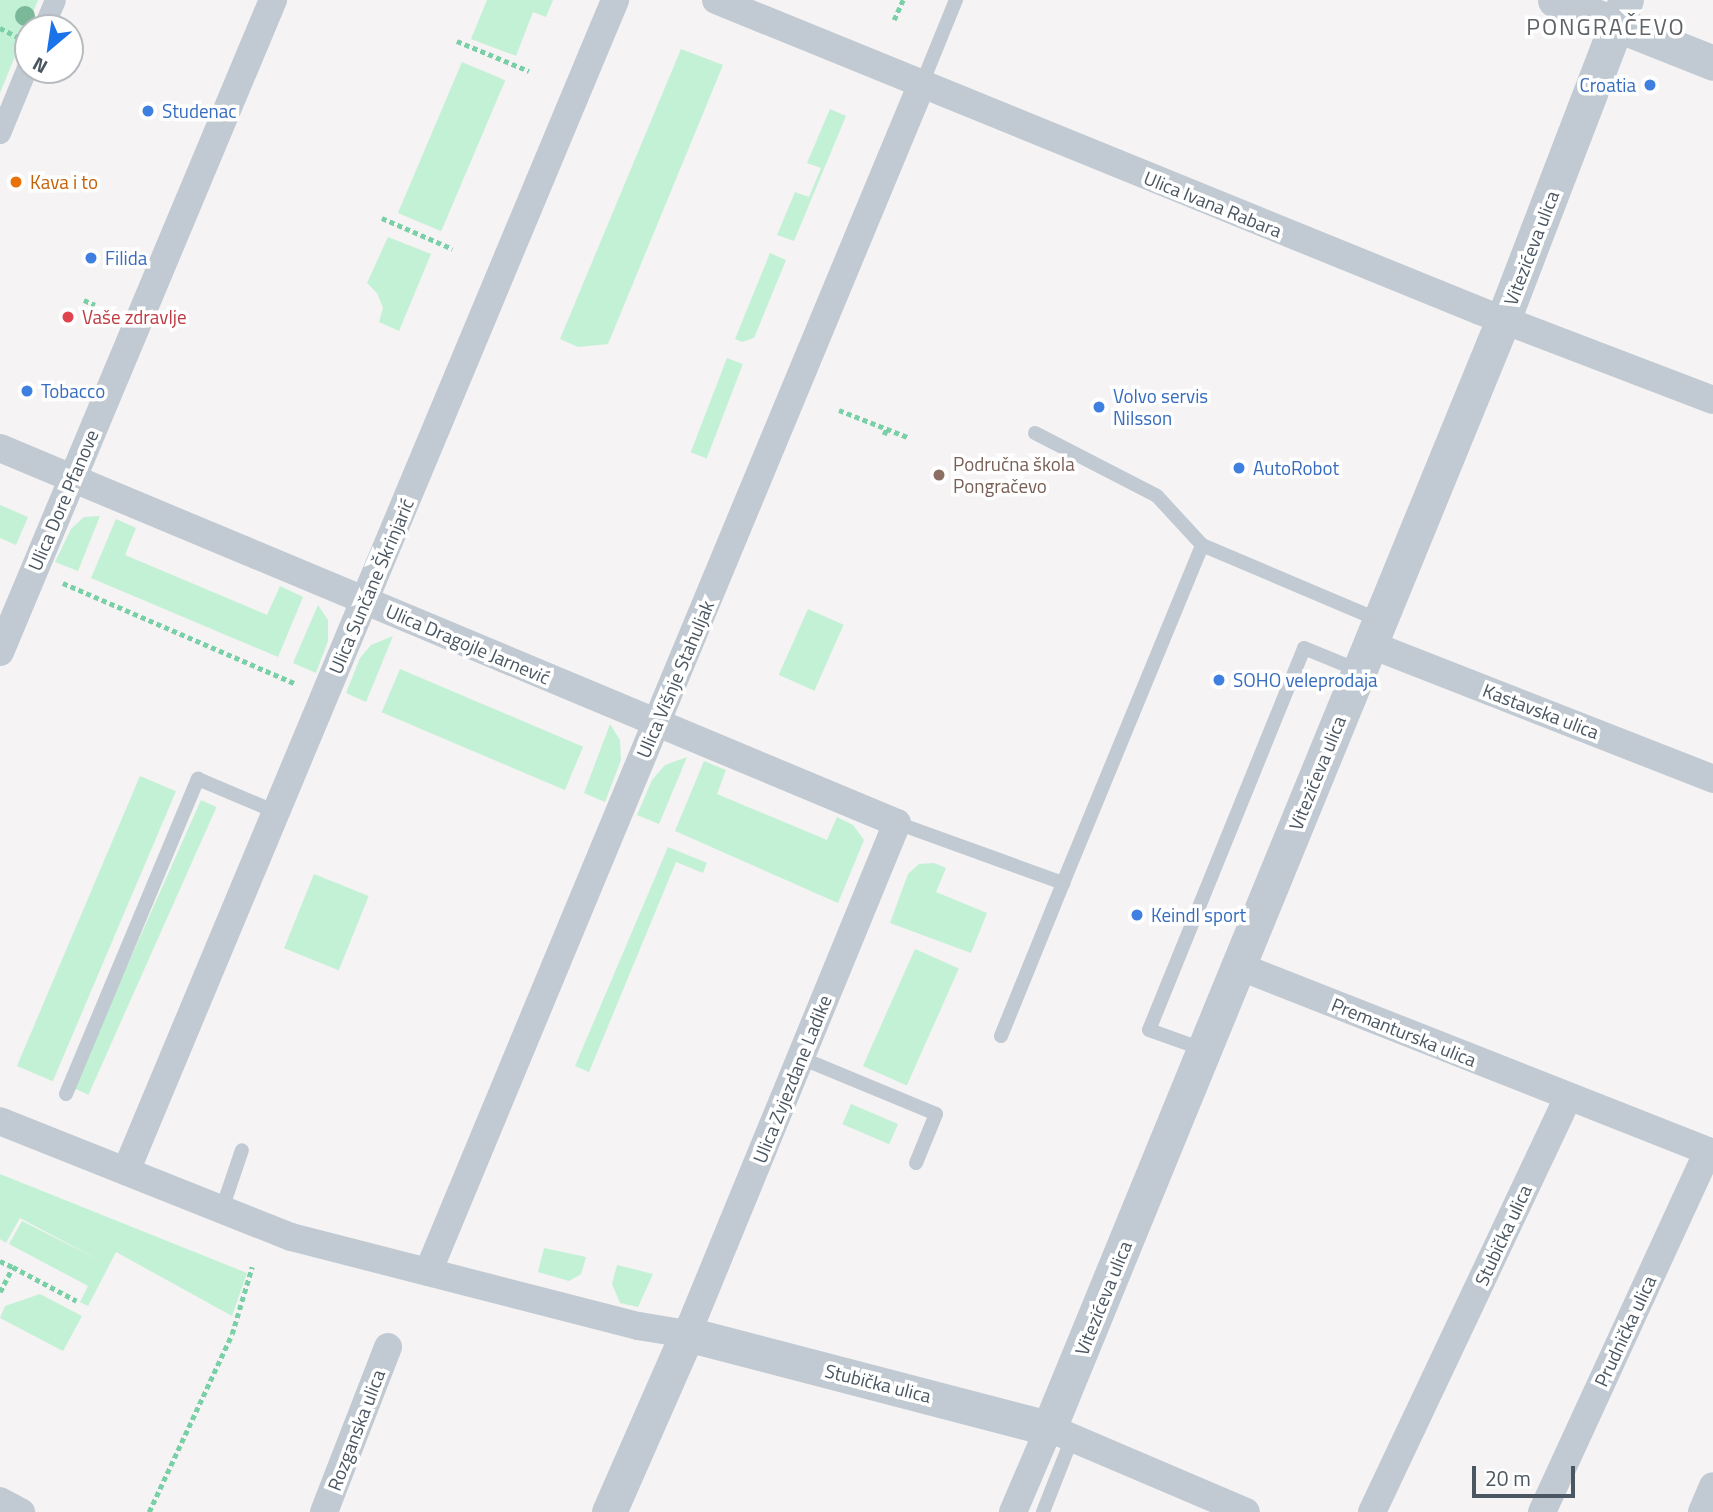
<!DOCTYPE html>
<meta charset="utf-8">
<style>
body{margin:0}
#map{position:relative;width:1713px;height:1512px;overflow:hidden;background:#f5f3f3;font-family:"Titillium Web",sans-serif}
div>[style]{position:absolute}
.green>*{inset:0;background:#c3f1d5;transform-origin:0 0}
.path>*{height:4.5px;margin-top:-2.25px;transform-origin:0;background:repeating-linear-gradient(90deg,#7ad0a6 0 5px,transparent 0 8.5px)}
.service>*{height:14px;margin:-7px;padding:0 7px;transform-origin:7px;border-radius:7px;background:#c1cad2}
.pedestrian>*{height:21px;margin:-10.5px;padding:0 10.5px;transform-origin:10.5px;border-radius:10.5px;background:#c1cad2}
.minor>*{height:28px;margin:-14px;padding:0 14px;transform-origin:14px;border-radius:14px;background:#c1cad2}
.tertiary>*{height:35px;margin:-17.5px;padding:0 17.5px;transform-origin:17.5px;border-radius:17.5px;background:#c1cad2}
.trees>*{width:20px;height:20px;margin:-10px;border-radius:50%;background:#7bb799}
.dots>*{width:19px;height:19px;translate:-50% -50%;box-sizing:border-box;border:4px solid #fff;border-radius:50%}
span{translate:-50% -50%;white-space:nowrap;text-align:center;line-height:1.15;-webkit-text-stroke:7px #fff;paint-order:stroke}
.shop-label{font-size:19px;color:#366cbe}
.right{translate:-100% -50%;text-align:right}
.left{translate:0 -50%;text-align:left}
.food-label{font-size:19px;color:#c56008}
.street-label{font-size:19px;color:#4a5661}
.health-label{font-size:19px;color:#be3a42}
.education-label{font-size:19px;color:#785e54}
.quarter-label{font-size:23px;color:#5f6368;letter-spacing:2px}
.north{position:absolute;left:14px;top:14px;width:70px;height:70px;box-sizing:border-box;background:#fff;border:2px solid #b7bbc0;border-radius:50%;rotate:209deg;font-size:19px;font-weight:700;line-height:28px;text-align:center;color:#4a5661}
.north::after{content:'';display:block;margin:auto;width:24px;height:32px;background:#1a73e8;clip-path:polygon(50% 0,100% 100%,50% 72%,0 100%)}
.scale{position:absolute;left:1472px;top:1466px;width:103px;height:32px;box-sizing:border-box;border:4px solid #4a5661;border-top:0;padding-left:9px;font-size:21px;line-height:24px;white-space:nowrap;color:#4a5661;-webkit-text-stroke:5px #fff;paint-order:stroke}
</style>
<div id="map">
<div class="green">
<div style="clip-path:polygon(0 0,38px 0,0 93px)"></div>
<div style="clip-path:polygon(487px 0,553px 0,546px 17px,533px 12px,516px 56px,471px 39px)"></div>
<div style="clip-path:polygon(681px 49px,723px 65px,608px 344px,578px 347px,560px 339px)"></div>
<div style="left:462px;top:62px;width:47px;height:164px;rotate:23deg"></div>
<div style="clip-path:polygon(830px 109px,846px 116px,794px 241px,777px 235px,795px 192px,809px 197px,821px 168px,807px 163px)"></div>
<div style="clip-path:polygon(388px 237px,431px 254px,399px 331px,379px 322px,383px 308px,377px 293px,367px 283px)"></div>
<div style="clip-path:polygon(770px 253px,786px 260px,754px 338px,742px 342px,735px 339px)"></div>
<div style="left:727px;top:358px;width:17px;height:101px;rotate:21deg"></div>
<div style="clip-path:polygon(0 505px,28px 517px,16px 545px,0 538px)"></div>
<div style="clip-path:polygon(100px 516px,78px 571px,55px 562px,71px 529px,84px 517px)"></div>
<div style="clip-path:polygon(116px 519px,136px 528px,125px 555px,267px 615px,280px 586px,303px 597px,278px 657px,91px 578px)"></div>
<div style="clip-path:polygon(318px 605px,328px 620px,328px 641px,316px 673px,293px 663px)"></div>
<div style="left:808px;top:609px;width:39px;height:72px;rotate:24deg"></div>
<div style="clip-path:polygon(393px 636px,366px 702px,346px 693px,360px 658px,371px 645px)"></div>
<div style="left:400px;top:669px;width:199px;height:47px;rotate:23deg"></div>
<div style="clip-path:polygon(610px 724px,620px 740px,621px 760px,605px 802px,584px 793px)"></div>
<div style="clip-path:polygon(687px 757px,659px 824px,637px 815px,652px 780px,665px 765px)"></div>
<div style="clip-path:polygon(704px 761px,726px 770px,717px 794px,827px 840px,837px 817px,853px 825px,864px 840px,838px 903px,675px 831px)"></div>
<div style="left:140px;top:776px;width:39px;height:315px;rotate:23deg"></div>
<div style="left:201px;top:800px;width:17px;height:315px;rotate:24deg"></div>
<div style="clip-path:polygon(668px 847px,707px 863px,703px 873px,676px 862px,589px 1072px,575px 1066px)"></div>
<div style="clip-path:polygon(934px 863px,946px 868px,936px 892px,987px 913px,971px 953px,890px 923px,908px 874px,919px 864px)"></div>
<div style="left:314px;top:874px;width:59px;height:80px;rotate:22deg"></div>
<div style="left:915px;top:949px;width:48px;height:128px;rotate:24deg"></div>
<div style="left:851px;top:1104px;width:51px;height:22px;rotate:23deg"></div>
<div style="clip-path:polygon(0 1174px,247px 1273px,232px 1316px,116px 1252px,88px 1306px,80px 1302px,88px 1286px,9px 1244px,22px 1221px,101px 1261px,20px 1218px,6px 1243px,0 1239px)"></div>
<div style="clip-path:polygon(544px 1248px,586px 1257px,581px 1274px,569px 1281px,538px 1272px)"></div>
<div style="clip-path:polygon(617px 1265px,653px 1274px,638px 1307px,620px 1303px,612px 1284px)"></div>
<div style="clip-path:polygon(40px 1294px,82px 1316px,63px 1351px,0 1318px,5px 1306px)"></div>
</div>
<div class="path">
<div style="left:894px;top:20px;width:22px;rotate:-66deg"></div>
<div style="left:0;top:28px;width:20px;rotate:27deg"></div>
<div style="left:457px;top:41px;width:78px;rotate:22.6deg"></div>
<div style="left:382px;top:218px;width:77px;rotate:23.6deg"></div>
<div style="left:84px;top:300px;width:12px;rotate:24deg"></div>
<div style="left:839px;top:410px;width:76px;rotate:21.5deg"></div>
<div style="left:884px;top:435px;width:8px;rotate:-67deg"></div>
<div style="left:63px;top:583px;width:254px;rotate:23.4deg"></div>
<div style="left:0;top:1261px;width:14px;rotate:25deg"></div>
<div style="left:0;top:1292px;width:28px;rotate:-63deg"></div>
<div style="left:13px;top:1267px;width:72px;rotate:28deg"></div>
<div style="left:149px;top:1512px;width:196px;rotate:-65deg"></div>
<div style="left:232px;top:1334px;width:70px;rotate:-73.4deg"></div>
</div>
<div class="service">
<div style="left:921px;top:86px;width:93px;rotate:-67.9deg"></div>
<div style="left:1035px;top:433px;width:137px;rotate:27.3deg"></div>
<div style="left:1157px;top:496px;width:67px;rotate:47.4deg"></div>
<div style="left:897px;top:823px;width:177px;rotate:19.9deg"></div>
<div style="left:1063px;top:883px;width:365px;rotate:-67.6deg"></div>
<div style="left:1202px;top:545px;width:192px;rotate:23deg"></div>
<div style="left:1001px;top:1036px;width:165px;rotate:-67.9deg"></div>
<div style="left:1205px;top:1050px;width:59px;rotate:-160.3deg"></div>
<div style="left:1149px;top:1030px;width:412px;rotate:-67.9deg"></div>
<div style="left:1304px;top:648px;width:58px;rotate:22.2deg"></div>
<div style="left:801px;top:1058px;width:146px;rotate:22.5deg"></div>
<div style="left:936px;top:1114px;width:53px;rotate:112.2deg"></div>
<div style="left:66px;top:1094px;width:342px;rotate:-67.3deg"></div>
<div style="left:198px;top:779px;width:85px;rotate:22.9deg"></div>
<div style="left:222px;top:1209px;width:62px;rotate:-71.3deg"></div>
<div style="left:1043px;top:1512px;width:79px;rotate:-68.6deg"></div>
</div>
<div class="pedestrian">
<div style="left:43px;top:28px;width:30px;rotate:-67deg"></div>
<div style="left:0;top:133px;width:74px;rotate:-67.6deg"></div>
</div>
<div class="minor">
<div style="left:716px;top:0;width:825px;rotate:22.15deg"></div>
<div style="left:1480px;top:311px;width:249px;rotate:20.9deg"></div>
<div style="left:0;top:448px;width:972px;rotate:22.69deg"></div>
<div style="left:897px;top:823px;width:552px;rotate:112.34deg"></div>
<div style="left:687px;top:1334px;width:50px;rotate:-170.7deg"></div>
<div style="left:638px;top:1326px;width:358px;rotate:-165.6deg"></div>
<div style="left:291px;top:1237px;width:313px;rotate:-158.3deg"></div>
<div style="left:1369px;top:644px;width:370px;rotate:21.4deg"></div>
<div style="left:0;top:652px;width:707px;rotate:-67.28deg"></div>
<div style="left:1241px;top:967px;width:507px;rotate:21.51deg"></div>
<div style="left:126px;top:1171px;width:1269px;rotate:-67.33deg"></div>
<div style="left:428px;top:1272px;width:1284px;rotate:-67.43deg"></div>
<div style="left:0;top:1501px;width:24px;rotate:28deg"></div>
<div style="left:324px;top:1512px;width:177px;rotate:-68.8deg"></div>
<div style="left:1013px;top:1512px;width:91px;rotate:-66.8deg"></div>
<div style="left:1049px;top:1428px;width:214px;rotate:23.1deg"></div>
<div style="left:1372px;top:1512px;width:459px;rotate:-64.7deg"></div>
<div style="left:1542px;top:1512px;width:397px;rotate:-65.3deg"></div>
<div style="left:1702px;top:1512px;width:28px;rotate:-67deg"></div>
</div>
<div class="tertiary">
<div style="left:1555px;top:0;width:170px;rotate:21.7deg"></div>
<div style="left:609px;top:1512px;width:194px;rotate:-66.3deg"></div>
<div style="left:687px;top:1334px;width:374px;rotate:14.6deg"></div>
<div style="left:1049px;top:1428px;width:1197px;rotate:-67.72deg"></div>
<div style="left:1503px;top:320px;width:343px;rotate:-69deg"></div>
</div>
<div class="trees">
<div style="left:25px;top:16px"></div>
</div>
<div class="dots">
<div style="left:1650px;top:85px;background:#3f7fe0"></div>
<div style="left:148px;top:111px;background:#3f7fe0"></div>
<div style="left:16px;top:182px;background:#e8710a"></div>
<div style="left:91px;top:258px;background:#3f7fe0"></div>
<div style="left:68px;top:317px;background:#e0444e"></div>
<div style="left:27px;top:391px;background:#3f7fe0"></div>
<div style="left:1099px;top:407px;background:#3f7fe0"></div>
<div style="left:1239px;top:468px;background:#3f7fe0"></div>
<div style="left:939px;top:475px;background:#8d6e63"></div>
<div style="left:1219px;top:680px;background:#3f7fe0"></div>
<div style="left:1137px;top:915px;background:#3f7fe0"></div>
</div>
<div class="shop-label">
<span class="right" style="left:1636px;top:85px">Croatia</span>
<span class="left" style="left:162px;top:111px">Studenac</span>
<span class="left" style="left:105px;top:258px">Filida</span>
<span class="left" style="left:41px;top:391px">Tobacco</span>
<span class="left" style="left:1113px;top:407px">Volvo servis<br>Nilsson</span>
<span class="left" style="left:1253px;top:468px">AutoRobot</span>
<span class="left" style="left:1233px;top:680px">SOHO veleprodaja</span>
<span class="left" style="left:1151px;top:915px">Keindl sport</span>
</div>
<div class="food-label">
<span class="left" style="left:30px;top:182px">Kava i to</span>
</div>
<div class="street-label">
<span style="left:1213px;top:204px;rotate:22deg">Ulica Ivana Rabara</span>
<span style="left:1531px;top:248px;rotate:-69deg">Vitezićeva ulica</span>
<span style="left:63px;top:500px;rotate:-67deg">Ulica Dore Pfanove</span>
<span style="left:371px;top:586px;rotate:-67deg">Ulica Sunčane Škrinjarić</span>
<span style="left:468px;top:644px;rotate:23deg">Ulica Dragojle Jarnević</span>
<span style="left:675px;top:679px;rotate:-67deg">Ulica Višnje Stahuljak</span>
<span style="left:1541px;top:711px;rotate:21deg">Kastavska ulica</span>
<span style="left:1317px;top:773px;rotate:-68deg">Vitezićeva ulica</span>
<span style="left:1404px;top:1032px;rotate:22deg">Premanturska ulica</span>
<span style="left:792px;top:1079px;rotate:-68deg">Ulica Zvjezdane Ladike</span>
<span style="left:1503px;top:1235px;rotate:-65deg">Stubička ulica</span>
<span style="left:1103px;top:1298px;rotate:-68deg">Vitezićeva ulica</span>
<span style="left:1625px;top:1331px;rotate:-65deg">Prudnička ulica</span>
<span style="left:878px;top:1383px;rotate:14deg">Stubička ulica</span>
<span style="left:356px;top:1430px;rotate:-69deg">Rozganska ulica</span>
</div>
<div class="health-label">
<span class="left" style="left:82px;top:317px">Vaše zdravlje</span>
</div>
<div class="education-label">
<span class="left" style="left:953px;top:475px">Područna škola<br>Pongračevo</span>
</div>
<div class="quarter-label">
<span style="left:1606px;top:27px">PONGRAČEVO</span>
</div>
<div class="north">N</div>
<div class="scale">20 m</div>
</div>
